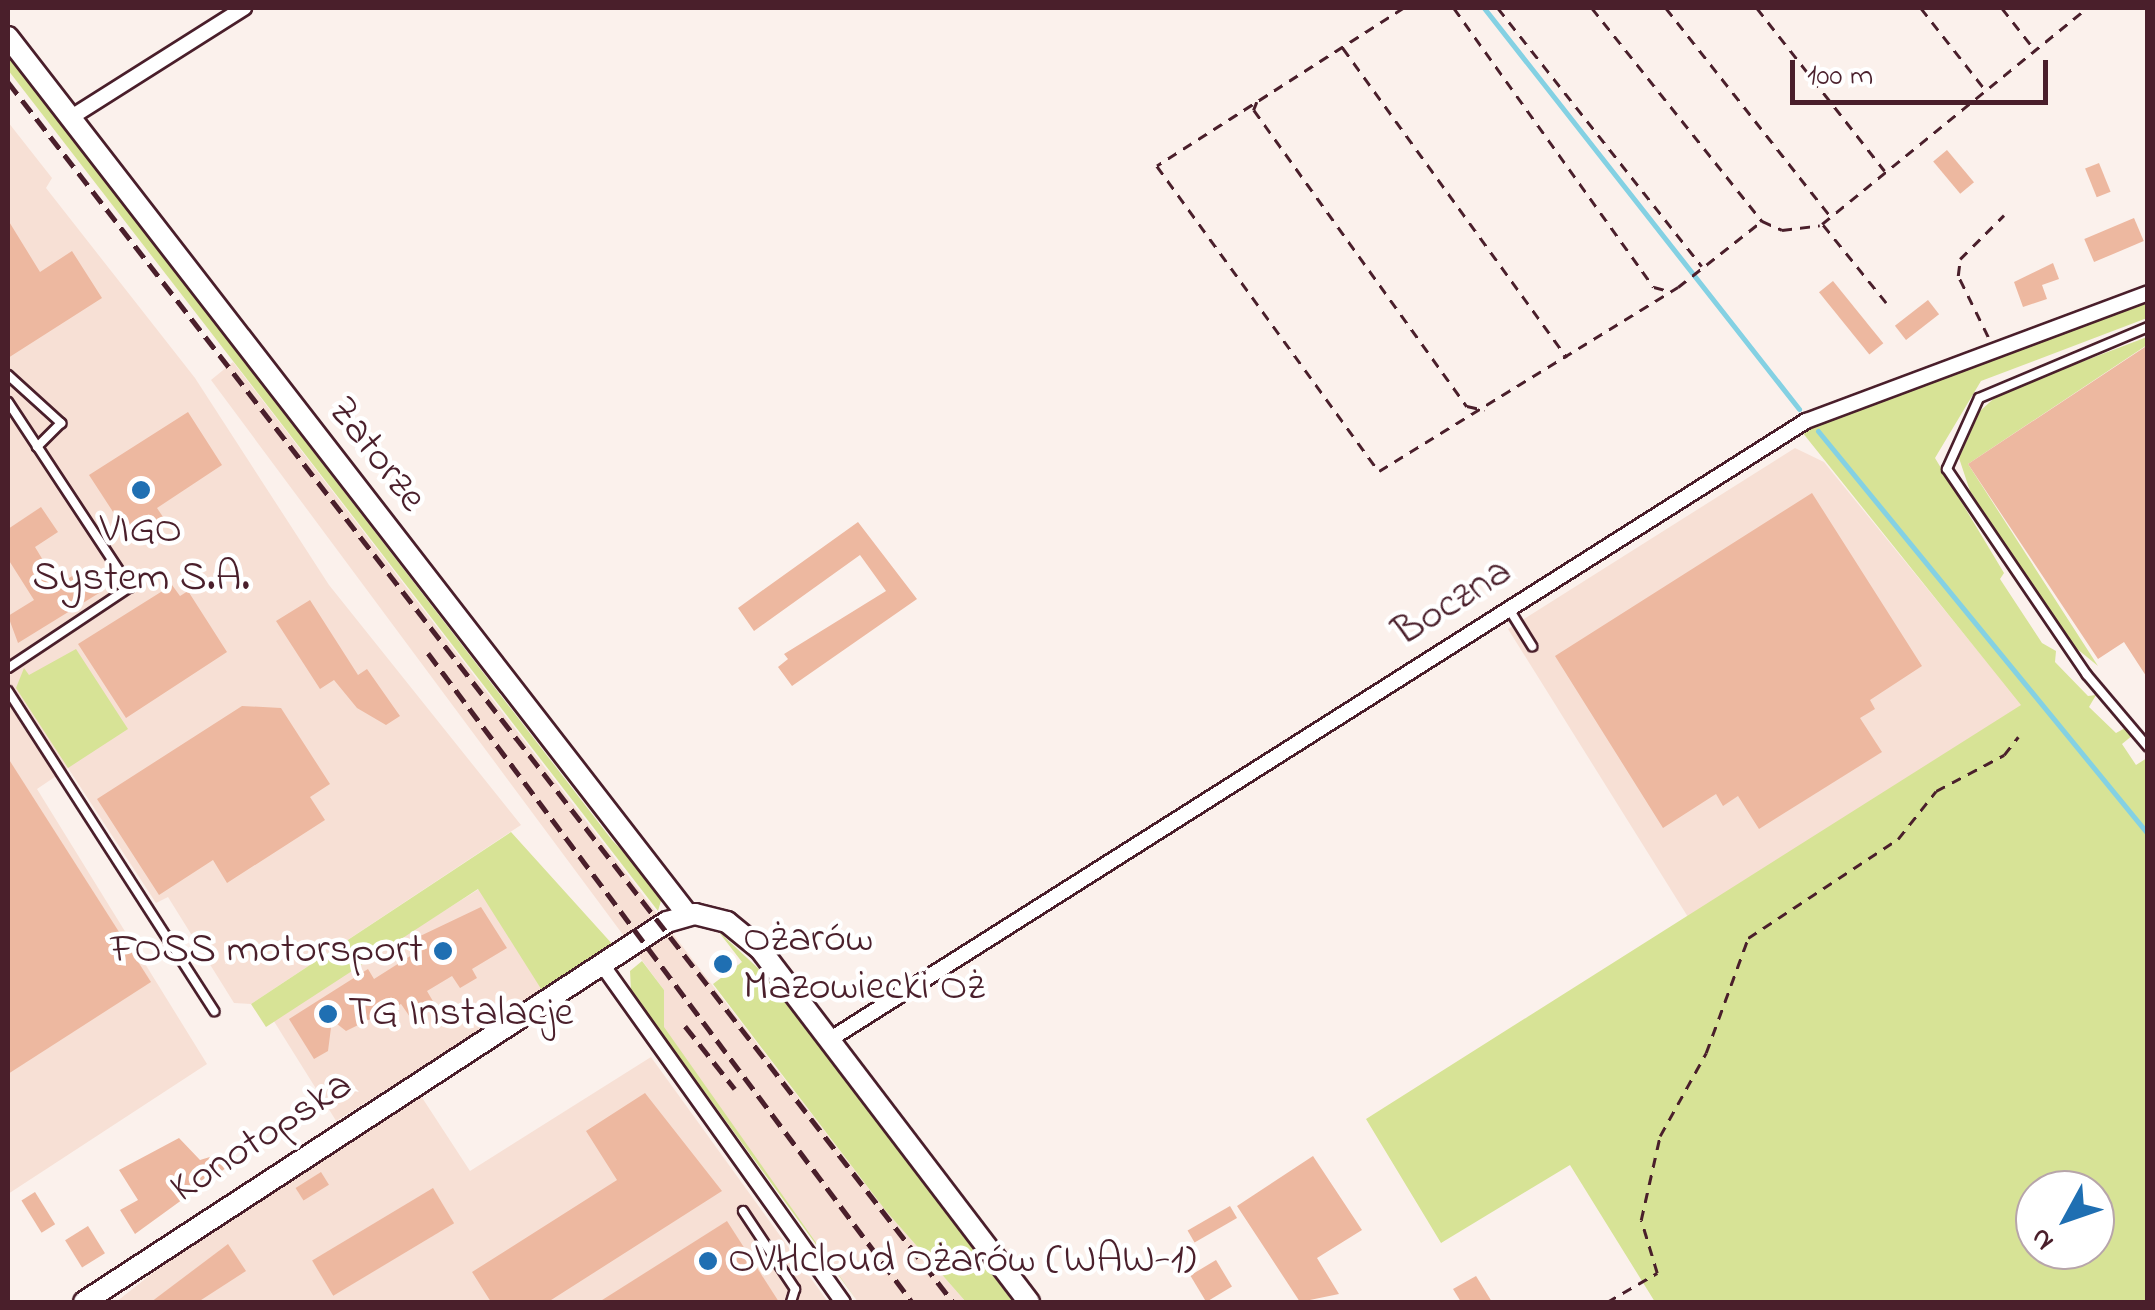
<!DOCTYPE html>
<meta charset="utf-8">
<style>
body{margin:0}
#map{position:relative;width:2155px;height:1310px;overflow:hidden;background:#fbf1ec;font-family:"Indie Flower",sans-serif}
div>[style]{position:absolute}
.built>*{inset:0;background:#f7e0d5;transform-origin:0 0}
.green>*{inset:0;background:#d7e396}
.stream>*{height:5px;margin:-2.5px;padding:0 2.5px;transform-origin:2.5px;border-radius:2.5px;background:#84d1e3}
.building>*{inset:0;background:#edb8a0;transform-origin:0 0}
.path>*{height:2.5px;margin-top:-1.25px;transform-origin:0;background:repeating-linear-gradient(90deg,#4a1f2b 0 10px,transparent 0 18px)}
.roads{filter:drop-shadow(2px 0 #4a1f2b) drop-shadow(-2px 0 #4a1f2b) drop-shadow(0 2px #4a1f2b) drop-shadow(0 -2px #4a1f2b)}
.lane>*{height:8px;margin:-4px;padding:0 4px;transform-origin:4px;border-radius:4px;background:#fff}
.street>*{height:14px;margin:-7px;padding:0 7px;transform-origin:7px;border-radius:7px;background:#fff}
.secondary>*{height:20px;margin:-10px;padding:0 10px;transform-origin:10px;border-radius:10px;background:#fff}
.rail>*{height:5px;margin-top:-2.5px;transform-origin:0;background:repeating-linear-gradient(90deg,#4a1f2b 0 15px,transparent 0 23px)}
.dots>*{width:28px;height:28px;translate:-50% -50%;box-sizing:border-box;border:5px solid #fff;border-radius:50%}
span{translate:-50% -50%;white-space:nowrap;text-align:center;line-height:1.15;-webkit-text-stroke:9px #fff;paint-order:stroke}
.street-label{font-size:42px;color:#4a1f2b}
.poi-label{font-size:42px;color:#4a1f2b}
.left{translate:0 -50%;text-align:left}
.right{translate:-100% -50%;text-align:right}
.frame{position:absolute;inset:0;border:10px solid #4a1f2b;pointer-events:none}
.north{position:absolute;left:2015px;top:1170px;width:100px;height:100px;box-sizing:border-box;background:#fff;border:2px solid #b7a5aa;border-radius:50%;rotate:230deg;font-size:28px;font-weight:700;line-height:40px;text-align:center;color:#4a1f2b}
.north::after{content:'';display:block;margin:auto;width:35px;height:45px;background:#1f6fb2;clip-path:polygon(50% 0,100% 100%,50% 72%,0 100%)}
.scale{position:absolute;left:1790px;top:60px;width:258px;height:45px;box-sizing:border-box;border:5px solid #4a1f2b;border-top:0;padding-left:12px;font-size:30px;line-height:35px;white-space:nowrap;color:#4a1f2b;-webkit-text-stroke:8px #fff;paint-order:stroke}
</style>
<div id="map">
<div class="built">
<div style="clip-path:polygon(8px 122px,52px 178px,46px 188px,195px 378px,329px 585px,521px 825px,251px 1004px,234px 1003px,168px 897px,156px 903px,68px 768px,37px 789px,207px 1064px,8px 1194px)"></div>
<div style="clip-path:polygon(233px 362px,886px 1211px,966px 1302px,858px 1302px,663px 1027px,664px 990px,211px 380px)"></div>
<div style="clip-path:polygon(1795px 448px,1824px 462px,2022px 705px,1688px 917px,1508px 629px)"></div>
<div style="left:479px;top:889px;width:121px;height:244px;rotate:58deg"></div>
<div style="clip-path:polygon(651px 1057px,828px 1302px,116px 1302px,183px 1249px,421px 1096px,470px 1171px)"></div>
</div>
<div class="green">
<div style="clip-path:polygon(8px 55px,612px 840px,663px 894px,658px 911px,8px 70px)"></div>
<div style="clip-path:polygon(evenodd,2147px 303px,2147px 318px,1981px 381px,1935px 458px,2004px 573px,2000px 579px,2042px 643px,2056px 651px,2055px 662px,2088px 696px,2096px 695px,2089px 707px,2116px 733px,2127px 727px,2133px 735px,2122px 744px,2136px 765px,2147px 758px,2147px 1302px,1655px 1302px,1570px 1165px,1441px 1243px,1366px 1119px,2021px 705px,1802px 432px,2147px 303px,2035px 1190px,2095px 1190px,2095px 1250px,2035px 1250px,2035px 1190px)"></div>
<div style="clip-path:polygon(2147px 337px,2147px 345px,1968px 464px,2098px 666px,2071px 644px,1970px 491px,1959px 458px,1980px 411px,2000px 393px)"></div>
<div style="clip-path:polygon(76px 649px,128px 729px,68px 768px,16px 688px,24px 668px,29px 675px)"></div>
<div style="clip-path:polygon(511px 832px,614px 946px,543px 992px,478px 889px,266px 1027px,251px 1004px)"></div>
<div style="clip-path:polygon(718px 931px,774px 983px,1013px 1302px,966px 1302px,886px 1211px,713px 984px,742px 962px)"></div>
<div style="clip-path:polygon(642px 961px,664px 990px,664px 1027px,858px 1302px,631px 991px,630px 971px)"></div>
</div>
<div class="stream">
<div style="left:1484px;top:8px;width:510px;rotate:51.85deg"></div>
<div style="left:1818px;top:431px;width:521px;rotate:50.69deg"></div>
</div>
<div class="building">
<div style="left:1947px;top:150px;width:42px;height:18px;rotate:50deg"></div>
<div style="left:2099px;top:163px;width:31px;height:15px;rotate:68deg"></div>
<div style="left:2134px;top:218px;width:25px;height:54px;rotate:67deg"></div>
<div style="clip-path:polygon(8px 220px,40px 272px,72px 251px,102px 298px,8px 358px)"></div>
<div style="clip-path:polygon(2053px 263px,2059px 279px,2042px 285px,2047px 299px,2023px 307px,2014px 282px)"></div>
<div style="left:1833px;top:281px;width:80px;height:18px;rotate:51deg"></div>
<div style="left:1928px;top:300px;width:18px;height:42px;rotate:52deg"></div>
<div style="clip-path:polygon(2148px 345px,2148px 679px,2124px 642px,2098px 659px,1968px 464px)"></div>
<div style="clip-path:polygon(188px 412px,222px 465px,157px 508px,165px 520px,132px 541px,89px 475px)"></div>
<div style="clip-path:polygon(1812px 493px,1922px 666px,1870px 700px,1875px 709px,1860px 718px,1882px 752px,1759px 829px,1738px 796px,1723px 806px,1716px 794px,1663px 828px,1555px 656px)"></div>
<div style="clip-path:polygon(41px 507px,58px 532px,35px 547px,58px 585px,88px 566px,104px 590px,18px 643px,8px 616px,34px 600px,8px 559px,8px 529px)"></div>
<div style="clip-path:polygon(858px 522px,917px 599px,792px 686px,778px 667px,788px 659px,784px 654px,886px 591px,860px 555px,754px 631px,738px 608px)"></div>
<div style="clip-path:polygon(172px 585px,180px 596px,188px 591px,227px 652px,126px 718px,78px 644px)"></div>
<div style="clip-path:polygon(310px 600px,358px 675px,367px 669px,400px 716px,386px 725px,357px 708px,334px 680px,320px 689px,276px 621px)"></div>
<div style="clip-path:polygon(242px 706px,281px 708px,330px 784px,310px 797px,325px 820px,227px 883px,213px 860px,159px 895px,97px 799px)"></div>
<div style="clip-path:polygon(8px 758px,151px 982px,8px 1074px)"></div>
<div style="clip-path:polygon(481px 907px,507px 948px,472px 969px,477px 978px,460px 988px,452px 976px,427px 991px,434px 1003px,410px 1017px,401px 1004px,346px 1031px,332px 1020px,328px 1051px,314px 1059px,289px 1019px,368px 969px,374px 979px,423px 948px,416px 938px)"></div>
<div style="clip-path:polygon(645px 1093px,722px 1191px,548px 1302px,491px 1302px,472px 1272px,617px 1180px,586px 1131px)"></div>
<div style="clip-path:polygon(179px 1138px,200px 1160px,223px 1153px,230px 1165px,135px 1234px,120px 1210px,138px 1200px,119px 1170px)"></div>
<div style="clip-path:polygon(1313px 1156px,1362px 1230px,1317px 1258px,1339px 1294px,1300px 1302px,1237px 1206px)"></div>
<div style="left:321px;top:1172px;width:15px;height:30px;rotate:58deg"></div>
<div style="left:433px;top:1188px;width:41px;height:141px;rotate:59deg"></div>
<div style="left:35px;top:1192px;width:38px;height:16px;rotate:58deg"></div>
<div style="left:1230px;top:1206px;width:14px;height:49px;rotate:60deg"></div>
<div style="clip-path:polygon(727px 1221px,779px 1302px,599px 1302px)"></div>
<div style="left:88px;top:1226px;width:32px;height:27px;rotate:58deg"></div>
<div style="clip-path:polygon(228px 1244px,246px 1271px,198px 1302px,151px 1302px)"></div>
<div style="left:1216px;top:1260px;width:31px;height:30px;rotate:59deg"></div>
<div style="clip-path:polygon(1476px 1276px,1492px 1302px,1461px 1302px,1453px 1289px)"></div>
</div>
<div class="path">
<div style="left:1404px;top:8px;width:293px;rotate:147.4deg"></div>
<div style="left:1157px;top:166px;width:377px;rotate:54deg"></div>
<div style="left:1379px;top:471px;width:351px;rotate:-31.6deg"></div>
<div style="left:1678px;top:287px;width:107px;rotate:-38.2deg"></div>
<div style="left:1454px;top:8px;width:343px;rotate:54.4deg"></div>
<div style="left:1654px;top:287px;width:16px;rotate:15deg"></div>
<div style="left:1498px;top:8px;width:329px;rotate:51.7deg"></div>
<div style="left:1592px;top:8px;width:273px;rotate:51.4deg"></div>
<div style="left:1762px;top:221px;width:22px;rotate:24deg"></div>
<div style="left:1782px;top:230px;width:38px;rotate:-7deg"></div>
<div style="left:1666px;top:8px;width:265px;rotate:51.7deg"></div>
<div style="left:1757px;top:8px;width:207px;rotate:51.9deg"></div>
<div style="left:1921px;top:8px;width:102px;rotate:51.8deg"></div>
<div style="left:2002px;top:8px;width:53px;rotate:51.8deg"></div>
<div style="left:1343px;top:48px;width:382px;rotate:54.1deg"></div>
<div style="left:1257px;top:102px;width:9px;rotate:111deg"></div>
<div style="left:1254px;top:110px;width:365px;rotate:54.3deg"></div>
<div style="left:1467px;top:406px;width:18px;rotate:13deg"></div>
<div style="left:1886px;top:303px;width:102px;rotate:-129deg"></div>
<div style="left:1822px;top:224px;width:342px;rotate:-39.2deg"></div>
<div style="left:1988px;top:337px;width:68px;rotate:-116.2deg"></div>
<div style="left:1958px;top:276px;width:17px;rotate:-83deg"></div>
<div style="left:1960px;top:259px;width:62px;rotate:-45deg"></div>
<div style="left:1607px;top:1302px;width:58px;rotate:-30.1deg"></div>
<div style="left:1657px;top:1273px;width:55px;rotate:-106.8deg"></div>
<div style="left:1641px;top:1220px;width:86px;rotate:-77.3deg"></div>
<div style="left:1660px;top:1136px;width:95px;rotate:-61deg"></div>
<div style="left:1706px;top:1053px;width:122px;rotate:-69.9deg"></div>
<div style="left:1748px;top:938px;width:180px;rotate:-33.4deg"></div>
<div style="left:1898px;top:839px;width:61px;rotate:-51.6deg"></div>
<div style="left:1936px;top:791px;width:77px;rotate:-27.9deg"></div>
<div style="left:2004px;top:755px;width:23px;rotate:-52deg"></div>
</div>
<div class="roads">
<div class="lane">
<div style="left:2148px;top:327px;width:183px;rotate:157.2deg"></div>
<div style="left:1979px;top:398px;width:78px;rotate:114.3deg"></div>
<div style="left:1947px;top:469px;width:249px;rotate:55.8deg"></div>
<div style="left:2087px;top:675px;width:94px;rotate:49.7deg"></div>
<div style="left:8px;top:375px;width:72px;rotate:42.2deg"></div>
<div style="left:61px;top:423px;width:34px;rotate:135deg"></div>
<div style="left:8px;top:402px;width:222px;rotate:56.6deg"></div>
<div style="left:130px;top:587px;width:146px;rotate:146.4deg"></div>
<div style="left:1509px;top:609px;width:44px;rotate:58.1deg"></div>
<div style="left:8px;top:691px;width:381px;rotate:57.2deg"></div>
<div style="left:743px;top:1211px;width:94px;rotate:56.3deg"></div>
<div style="left:795px;top:1289px;width:14px;rotate:107deg"></div>
</div>
<div class="street">
<div style="left:70px;top:118px;width:206px;rotate:-32.3deg"></div>
<div style="left:603px;top:966px;width:413px;rotate:54.5deg"></div>
<div style="left:829px;top:1040px;width:1157px;rotate:-32.36deg"></div>
<div style="left:1806px;top:421px;width:365px;rotate:-20.5deg"></div>
</div>
<div class="secondary">
<div style="left:8px;top:37px;width:1109px;rotate:52.25deg"></div>
<div style="left:84px;top:1302px;width:696px;rotate:-33.1deg"></div>
<div style="left:667px;top:922px;width:29px;rotate:-16deg"></div>
<div style="left:695px;top:914px;width:33px;rotate:14deg"></div>
<div style="left:727px;top:922px;width:43px;rotate:39.3deg"></div>
<div style="left:760px;top:949px;width:444px;rotate:52.7deg"></div>
</div>
</div>
<div class="rail">
<div style="left:8px;top:82px;width:1543px;rotate:52.24deg"></div>
<div style="left:428px;top:653px;width:810px;rotate:53.29deg"></div>
<div style="left:685px;top:1026px;width:80px;rotate:51.6deg"></div>
</div>
<div class="dots">
<div style="left:141px;top:490px;background:#1f6fb2"></div>
<div style="left:443px;top:951px;background:#1f6fb2"></div>
<div style="left:723px;top:964px;background:#1f6fb2"></div>
<div style="left:328px;top:1014px;background:#1f6fb2"></div>
<div style="left:708px;top:1261px;background:#1f6fb2"></div>
</div>
<div class="street-label">
<span style="left:376px;top:455px;rotate:52deg">Zatorze</span>
<span style="left:1453px;top:603px;rotate:-32deg">Boczna</span>
<span style="left:262px;top:1138px;rotate:-33deg">Konotopska</span>
</div>
<div class="poi-label">
<span style="left:141px;top:555px">VIGO<br>System S.A.</span>
<span class="left" style="left:743px;top:964px">Ożarów<br>Mazowiecki Oż</span>
<span class="right" style="left:423px;top:951px">FOSS motorsport</span>
<span class="left" style="left:348px;top:1014px">TG Instalacje</span>
<span class="left" style="left:728px;top:1261px">OVHcloud Ożarów (WAW-1)</span>
</div>
<div class="frame"></div>
<div class="north">N</div>
<div class="scale">100 m</div>
</div>
